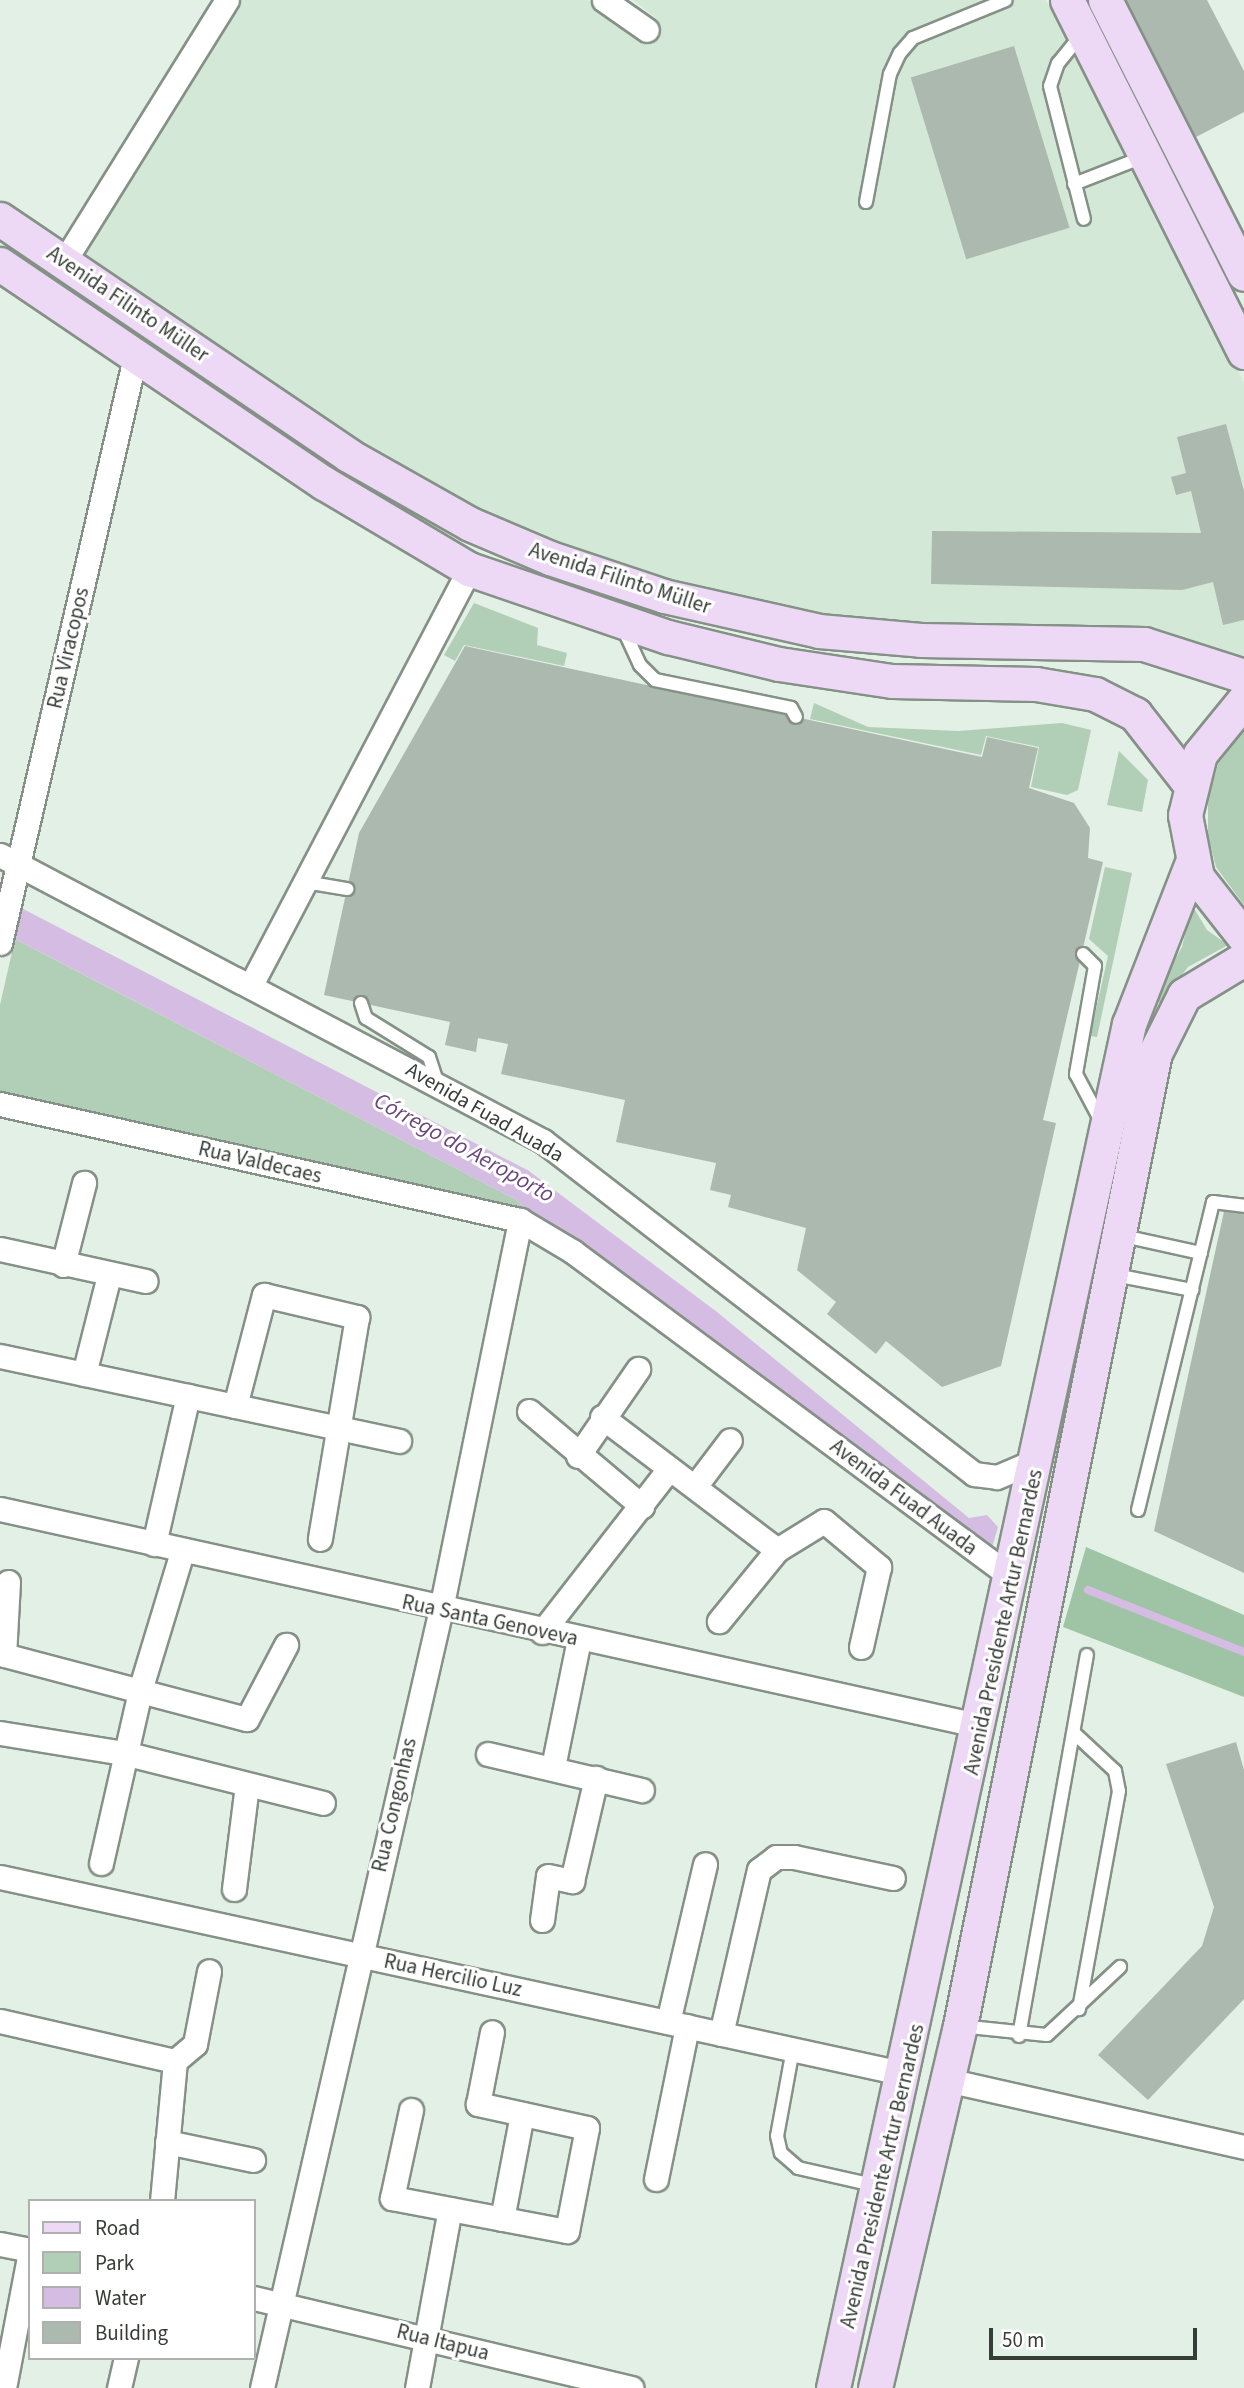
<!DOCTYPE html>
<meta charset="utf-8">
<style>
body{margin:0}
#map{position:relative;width:1244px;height:2388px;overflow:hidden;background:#e3f0e5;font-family:"Source Sans 3",sans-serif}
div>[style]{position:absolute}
.built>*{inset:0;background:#d4e8d8}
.green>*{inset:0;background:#b1ceb6}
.forest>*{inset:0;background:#9ec4a5}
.water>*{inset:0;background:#d5bce2}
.stream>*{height:8px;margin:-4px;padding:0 4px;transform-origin:4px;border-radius:4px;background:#d5bce2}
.building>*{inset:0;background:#acb9ae;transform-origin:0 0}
.roads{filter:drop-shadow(2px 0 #859187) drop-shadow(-2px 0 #859187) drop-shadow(0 2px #859187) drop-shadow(0 -2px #859187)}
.service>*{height:12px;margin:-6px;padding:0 6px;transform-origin:6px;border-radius:6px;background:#fff}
.minor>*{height:23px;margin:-11.5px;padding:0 11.5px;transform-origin:11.5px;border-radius:11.5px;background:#fff}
.secondary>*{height:33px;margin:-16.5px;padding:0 16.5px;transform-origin:16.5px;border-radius:16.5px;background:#edd9f6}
span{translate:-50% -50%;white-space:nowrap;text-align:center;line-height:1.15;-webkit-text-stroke:6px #fff;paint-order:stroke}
.street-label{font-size:21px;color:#363c37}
.water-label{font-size:23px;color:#684678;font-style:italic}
.legend{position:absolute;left:28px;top:2199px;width:228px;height:161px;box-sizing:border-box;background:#fff;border:2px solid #afb1af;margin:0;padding:9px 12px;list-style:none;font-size:21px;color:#363c37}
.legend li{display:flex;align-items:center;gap:14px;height:35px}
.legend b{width:35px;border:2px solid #afb1af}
.scale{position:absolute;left:989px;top:2328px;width:208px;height:32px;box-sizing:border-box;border:4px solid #363c37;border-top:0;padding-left:9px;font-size:21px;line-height:24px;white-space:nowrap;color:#363c37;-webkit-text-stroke:5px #fff;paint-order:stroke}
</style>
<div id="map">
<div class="built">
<div style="clip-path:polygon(240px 0,588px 0,642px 38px,656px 18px,633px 0,1046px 0,1244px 382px,1244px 659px,855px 627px,688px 590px,478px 519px,370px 448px,78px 250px)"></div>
</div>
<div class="green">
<div style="clip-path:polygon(474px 603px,538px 628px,537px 645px,567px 653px,564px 666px,464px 645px,455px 661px,444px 655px)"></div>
<div style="clip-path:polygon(814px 703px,868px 727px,958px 731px,1062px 723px,1091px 730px,1078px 790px,1067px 795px,1031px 787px,1039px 747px,986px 736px,981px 755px,810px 719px)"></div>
<div style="clip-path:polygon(1244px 730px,1244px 905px,1216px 867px,1208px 836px,1208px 797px,1218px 764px)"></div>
<div style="clip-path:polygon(1119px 751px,1148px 780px,1142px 812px,1107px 805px)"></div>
<div style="clip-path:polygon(1105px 867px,1132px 873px,1097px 1037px,1090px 1036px,1108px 956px,1089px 939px)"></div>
<div style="clip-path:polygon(1192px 905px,1207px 930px,1228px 945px,1188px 967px,1160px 1003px,1152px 1000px,1182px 947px)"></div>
<div style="clip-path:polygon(15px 939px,513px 1198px,990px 1554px,543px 1226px,0 1095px,0 1005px)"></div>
</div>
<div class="forest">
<div style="clip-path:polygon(1086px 1547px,1244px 1615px,1244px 1697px,1063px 1627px)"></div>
</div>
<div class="water">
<div style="clip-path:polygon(0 897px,529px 1171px,717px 1312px,969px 1518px,987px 1515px,998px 1527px,990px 1554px,513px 1198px,0 931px)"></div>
</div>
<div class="stream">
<div style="left:1088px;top:1590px;width:168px;rotate:21.7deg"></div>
</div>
<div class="building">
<div style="clip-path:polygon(1125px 0,1207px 0,1244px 71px,1244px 112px,1196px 137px)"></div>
<div style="left:1014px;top:46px;width:190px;height:108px;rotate:73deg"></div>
<div style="clip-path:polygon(1226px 424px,1244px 491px,1244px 620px,1223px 625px,1213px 582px,1182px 590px,931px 584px,932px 531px,1201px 533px,1191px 491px,1176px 495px,1171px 477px,1186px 473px,1177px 437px)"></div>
<div style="clip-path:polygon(465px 646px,982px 757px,987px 737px,1038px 748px,1029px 788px,1074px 803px,1090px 828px,1088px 858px,1103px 862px,1043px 1120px,1056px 1123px,1001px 1366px,942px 1387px,886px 1341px,876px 1354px,827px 1314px,836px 1302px,797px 1270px,806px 1228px,728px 1207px,731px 1195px,710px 1190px,716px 1163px,616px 1142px,625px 1100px,501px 1074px,508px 1044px,478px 1038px,476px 1052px,445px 1045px,450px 1022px,324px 995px,359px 833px)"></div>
<div style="clip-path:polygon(1225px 1207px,1244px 1212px,1244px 1573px,1154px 1531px)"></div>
<div style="clip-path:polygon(1236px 1742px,1244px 1770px,1244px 1999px,1148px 2100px,1098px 2055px,1202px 1946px,1214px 1907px,1166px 1764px)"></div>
</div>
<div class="roads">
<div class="service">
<div style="left:1081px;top:35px;width:36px;rotate:129deg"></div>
<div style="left:1058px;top:63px;width:24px;rotate:109deg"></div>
<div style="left:1050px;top:86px;width:137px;rotate:75.7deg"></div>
<div style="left:1074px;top:184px;width:77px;rotate:-21.3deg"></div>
<div style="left:866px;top:202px;width:130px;rotate:-79.4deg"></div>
<div style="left:890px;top:74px;width:23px;rotate:-65deg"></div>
<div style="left:900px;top:53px;width:20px;rotate:-49deg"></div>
<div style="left:913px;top:38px;width:100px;rotate:-22.2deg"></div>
<div style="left:622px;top:626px;width:43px;rotate:65.2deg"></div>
<div style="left:640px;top:665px;width:21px;rotate:45deg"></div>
<div style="left:655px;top:680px;width:139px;rotate:11.6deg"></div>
<div style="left:791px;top:708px;width:10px;rotate:61deg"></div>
<div style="left:305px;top:882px;width:43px;rotate:9.5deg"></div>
<div style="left:1083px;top:954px;width:17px;rotate:45deg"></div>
<div style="left:1095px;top:966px;width:110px;rotate:100deg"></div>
<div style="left:1076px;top:1074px;width:55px;rotate:62deg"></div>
<div style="left:361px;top:1003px;width:16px;rotate:72deg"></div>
<div style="left:366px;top:1018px;width:74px;rotate:31.8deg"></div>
<div style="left:429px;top:1057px;width:28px;rotate:72deg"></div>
<div style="left:1119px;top:1235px;width:84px;rotate:12.4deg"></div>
<div style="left:1110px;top:1274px;width:84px;rotate:11deg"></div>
<div style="left:1138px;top:1510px;width:317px;rotate:-76.3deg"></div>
<div style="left:1213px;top:1202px;width:31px;rotate:7deg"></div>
<div style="left:1074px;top:1733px;width:56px;rotate:42.8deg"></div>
<div style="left:1115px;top:1771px;width:20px;rotate:79deg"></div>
<div style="left:1119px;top:1791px;width:222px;rotate:100.4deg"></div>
<div style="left:960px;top:2026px;width:87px;rotate:5.9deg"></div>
<div style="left:1047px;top:2035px;width:100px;rotate:-43deg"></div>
<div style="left:1019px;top:2036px;width:387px;rotate:-79.9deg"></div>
<div style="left:793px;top:2049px;width:88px;rotate:100.4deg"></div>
<div style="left:777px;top:2136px;width:17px;rotate:77deg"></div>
<div style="left:781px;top:2153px;width:23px;rotate:41deg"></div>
<div style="left:798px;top:2168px;width:81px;rotate:12.8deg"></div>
</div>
<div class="minor">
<div style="left:604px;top:0;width:52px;rotate:34.9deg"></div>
<div style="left:65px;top:260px;width:306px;rotate:-58.1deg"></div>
<div style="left:0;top:855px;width:614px;rotate:27.78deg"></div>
<div style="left:543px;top:1141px;width:545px;rotate:37.69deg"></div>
<div style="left:974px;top:1474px;width:23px;rotate:7deg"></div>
<div style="left:997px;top:1477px;width:43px;rotate:-23deg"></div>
<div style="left:0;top:943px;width:605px;rotate:-77.02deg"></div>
<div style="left:252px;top:983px;width:467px;rotate:-62.3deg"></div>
<div style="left:0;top:1104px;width:533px;rotate:12.58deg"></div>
<div style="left:520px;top:1220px;width:61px;rotate:30.8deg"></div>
<div style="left:572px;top:1251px;width:549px;rotate:36.56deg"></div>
<div style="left:0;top:1249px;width:149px;rotate:12.4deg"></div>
<div style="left:63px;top:1265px;width:85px;rotate:-75.6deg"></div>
<div style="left:0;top:1356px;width:408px;rotate:12deg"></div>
<div style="left:84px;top:1374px;width:102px;rotate:-75.8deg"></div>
<div style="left:235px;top:1406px;width:115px;rotate:-75.4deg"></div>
<div style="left:264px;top:1295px;width:96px;rotate:13.3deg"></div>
<div style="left:357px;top:1317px;width:225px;rotate:99.5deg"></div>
<div style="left:529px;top:1411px;width:148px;rotate:40.1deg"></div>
<div style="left:602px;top:1417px;width:220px;rotate:37.2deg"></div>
<div style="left:777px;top:1550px;width:92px;rotate:129.2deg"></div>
<div style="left:578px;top:1456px;width:106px;rotate:-55.4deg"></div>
<div style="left:696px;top:1485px;width:56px;rotate:-52.9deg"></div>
<div style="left:0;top:1509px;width:1005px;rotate:12.47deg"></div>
<div style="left:154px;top:1544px;width:152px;rotate:-77.1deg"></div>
<div style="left:777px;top:1550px;width:55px;rotate:-31.7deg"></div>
<div style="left:824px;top:1521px;width:72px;rotate:39.9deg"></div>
<div style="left:879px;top:1567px;width:82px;rotate:102.7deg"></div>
<div style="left:8px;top:1582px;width:73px;rotate:93.1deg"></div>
<div style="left:4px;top:1655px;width:251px;rotate:14.8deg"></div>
<div style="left:247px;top:1719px;width:84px;rotate:-62.2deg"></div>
<div style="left:542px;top:1632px;width:207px;rotate:-52.1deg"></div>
<div style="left:0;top:1733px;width:126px;rotate:9.2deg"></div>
<div style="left:124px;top:1753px;width:205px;rotate:14.1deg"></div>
<div style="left:488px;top:1754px;width:158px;rotate:13.2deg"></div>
<div style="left:553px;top:1767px;width:131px;rotate:-78.5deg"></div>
<div style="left:101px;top:1863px;width:180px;rotate:-77.2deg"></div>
<div style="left:141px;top:1687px;width:141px;rotate:-73.1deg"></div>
<div style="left:0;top:1877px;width:927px;rotate:12.27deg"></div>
<div style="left:234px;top:1889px;width:105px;rotate:-82.9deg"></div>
<div style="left:542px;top:1920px;width:44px;rotate:-82.2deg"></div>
<div style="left:548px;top:1876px;width:25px;rotate:12deg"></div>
<div style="left:572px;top:1881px;width:106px;rotate:-76.9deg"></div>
<div style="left:0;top:2021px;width:180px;rotate:12.9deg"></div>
<div style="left:175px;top:2061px;width:141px;rotate:95.3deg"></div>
<div style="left:668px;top:2022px;width:162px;rotate:-76.8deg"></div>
<div style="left:721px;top:2034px;width:168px;rotate:-77deg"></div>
<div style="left:759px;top:1870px;width:21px;rotate:-37deg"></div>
<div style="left:776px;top:1857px;width:18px"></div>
<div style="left:794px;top:1857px;width:101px;rotate:12deg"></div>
<div style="left:175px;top:2061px;width:26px;rotate:-40deg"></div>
<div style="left:195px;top:2044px;width:74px;rotate:-79.1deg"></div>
<div style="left:947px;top:2080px;width:304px;rotate:12.7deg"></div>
<div style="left:411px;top:2110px;width:90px;rotate:102.2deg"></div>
<div style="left:392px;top:2198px;width:178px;rotate:10.7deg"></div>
<div style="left:567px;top:2231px;width:105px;rotate:-79deg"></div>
<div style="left:587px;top:2128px;width:112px;rotate:-167.6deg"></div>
<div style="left:478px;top:2104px;width:73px;rotate:-79deg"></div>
<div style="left:167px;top:2142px;width:88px;rotate:11.8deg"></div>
<div style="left:656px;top:2179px;width:156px;rotate:-78.5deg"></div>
<div style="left:502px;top:2219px;width:107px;rotate:-79.2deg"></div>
<div style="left:0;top:2244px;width:31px;rotate:11deg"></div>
<div style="left:254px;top:2298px;width:388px;rotate:13.4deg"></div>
<div style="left:4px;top:2388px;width:138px;rotate:-79.2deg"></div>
<div style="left:119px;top:2388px;width:31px;rotate:-77deg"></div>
<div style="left:262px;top:2388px;width:799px;rotate:-77.06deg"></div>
<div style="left:441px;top:1609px;width:397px;rotate:-78.5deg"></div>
<div style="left:417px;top:2388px;width:182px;rotate:-79.6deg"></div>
</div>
<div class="secondary">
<div style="left:1067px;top:0;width:394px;rotate:63.3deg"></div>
<div style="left:1105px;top:0;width:307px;rotate:63.1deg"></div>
<div style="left:0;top:219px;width:420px;rotate:34.1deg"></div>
<div style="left:348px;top:455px;width:140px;rotate:29.5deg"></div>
<div style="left:470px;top:524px;width:87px;rotate:23deg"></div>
<div style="left:550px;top:558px;width:120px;rotate:18.4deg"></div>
<div style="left:664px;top:596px;width:159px;rotate:12.7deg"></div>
<div style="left:819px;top:631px;width:102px;rotate:5deg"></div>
<div style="left:921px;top:640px;width:223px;rotate:1deg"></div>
<div style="left:1144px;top:644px;width:105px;rotate:17.7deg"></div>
<div style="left:0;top:264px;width:391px;rotate:34.1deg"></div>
<div style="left:324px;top:483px;width:169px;rotate:30.7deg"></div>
<div style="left:469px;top:569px;width:210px;rotate:18.9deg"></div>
<div style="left:668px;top:637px;width:114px;rotate:13.7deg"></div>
<div style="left:779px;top:664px;width:114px;rotate:8.6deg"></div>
<div style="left:892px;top:681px;width:144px;rotate:1.2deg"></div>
<div style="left:1036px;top:684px;width:60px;rotate:9.6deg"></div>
<div style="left:1095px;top:694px;width:45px;rotate:26.6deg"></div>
<div style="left:1135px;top:714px;width:88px;rotate:52deg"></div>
<div style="left:1244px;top:700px;width:70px;rotate:129.2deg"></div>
<div style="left:1200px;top:754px;width:63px;rotate:103.8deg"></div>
<div style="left:1185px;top:815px;width:63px;rotate:79deg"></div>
<div style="left:1197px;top:877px;width:76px;rotate:51.9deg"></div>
<div style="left:833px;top:2388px;width:1396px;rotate:-77.76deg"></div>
<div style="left:1129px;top:1024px;width:174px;rotate:-68.7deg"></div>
<div style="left:875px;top:2388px;width:372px;rotate:-76.8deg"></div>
<div style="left:960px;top:2026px;width:992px;rotate:-78.67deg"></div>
<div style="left:1155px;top:1053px;width:65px;rotate:-63.4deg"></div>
<div style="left:1184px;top:995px;width:70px;rotate:-31deg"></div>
</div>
</div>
<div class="street-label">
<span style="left:128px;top:304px;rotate:34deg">Avenida Filinto Müller</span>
<span style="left:620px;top:578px;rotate:18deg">Avenida Filinto Müller</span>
<span style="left:68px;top:648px;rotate:-77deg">Rua Viracopos</span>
<span style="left:485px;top:1112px;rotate:30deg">Avenida Fuad Auada</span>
<span style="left:260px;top:1162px;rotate:13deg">Rua Valdecaes</span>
<span style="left:904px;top:1497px;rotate:37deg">Avenida Fuad Auada</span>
<span style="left:490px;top:1620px;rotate:12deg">Rua Santa Genoveva</span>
<span style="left:1003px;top:1622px;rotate:-78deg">Avenida Presidente Artur Bernardes</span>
<span style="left:394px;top:1805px;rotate:-77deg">Rua Congonhas</span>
<span style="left:453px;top:1975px;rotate:12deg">Rua Hercilio Luz</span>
<span style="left:882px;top:2176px;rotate:-77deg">Avenida Presidente Artur Bernardes</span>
<span style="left:443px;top:2342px;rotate:14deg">Rua Itapua</span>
</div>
<div class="water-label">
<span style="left:464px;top:1148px;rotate:29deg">Córrego do Aeroporto</span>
</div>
<ul class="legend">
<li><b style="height:9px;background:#edd9f6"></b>Road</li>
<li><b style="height:19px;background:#b1ceb6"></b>Park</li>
<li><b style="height:19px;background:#d5bce2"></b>Water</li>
<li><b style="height:19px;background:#acb9ae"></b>Building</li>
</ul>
<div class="scale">50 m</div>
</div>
